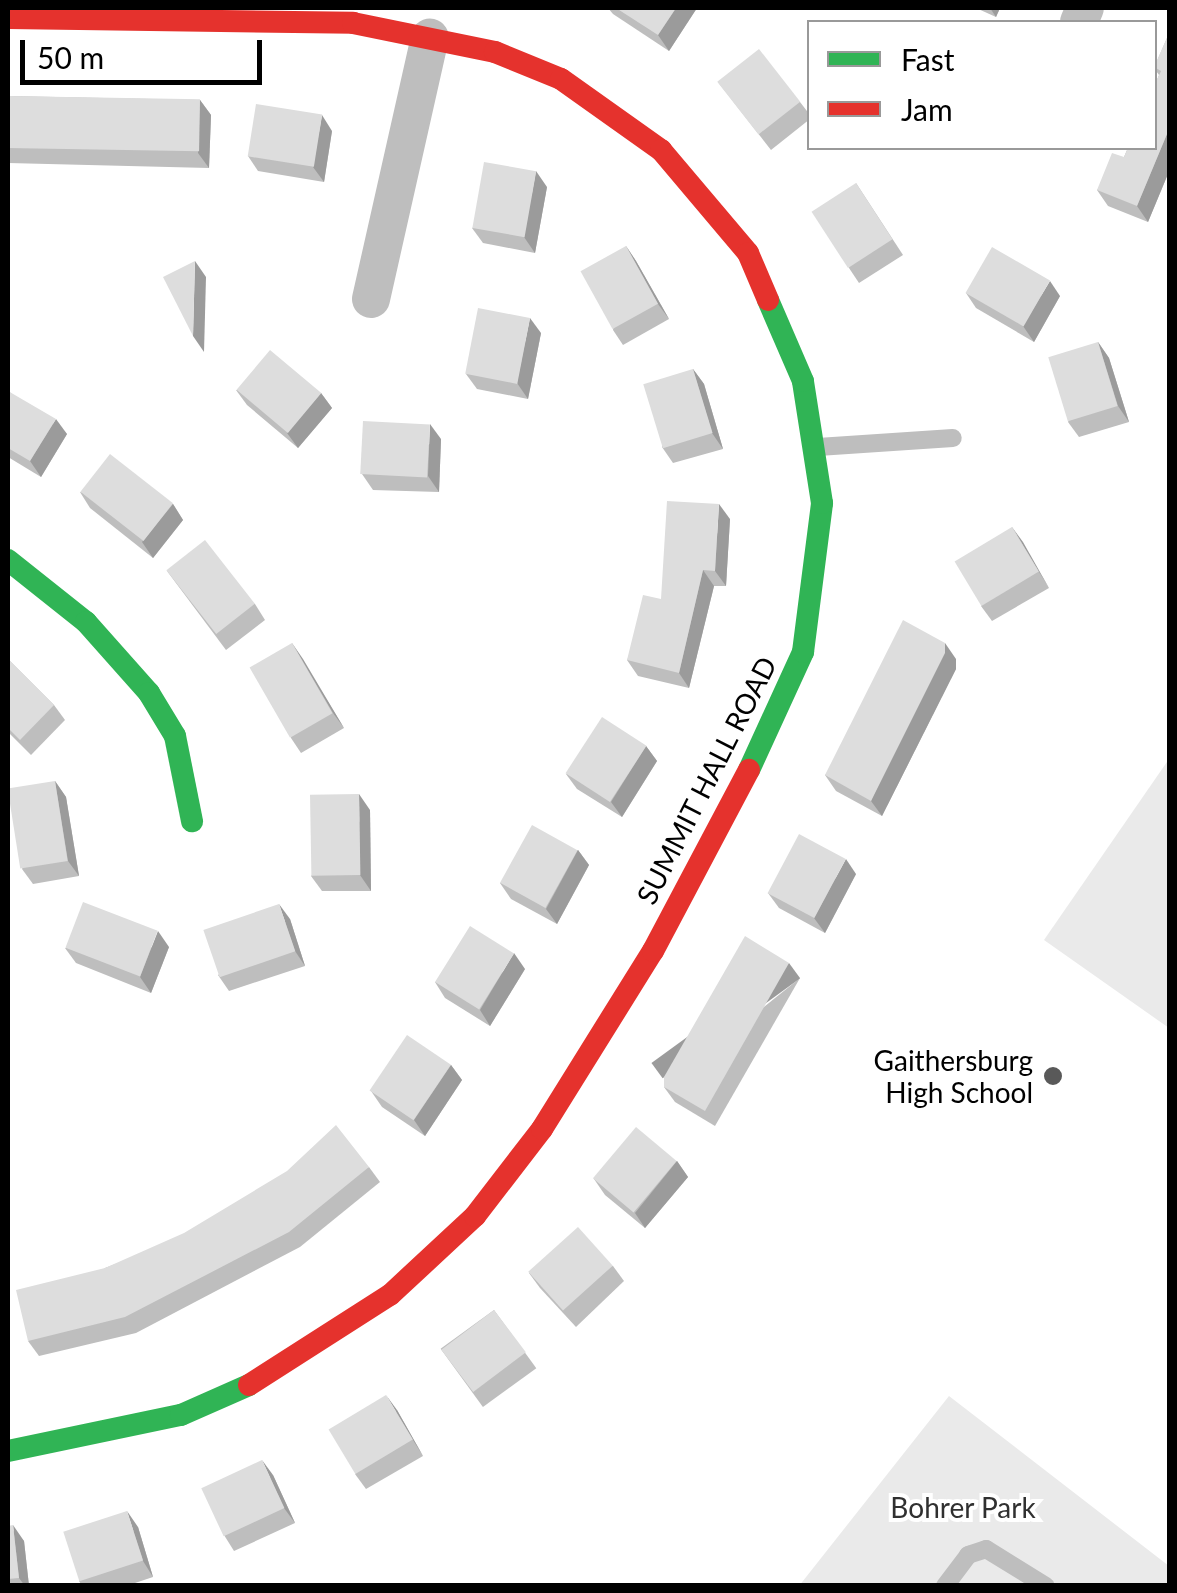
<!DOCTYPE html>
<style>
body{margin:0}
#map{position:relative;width:1177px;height:1593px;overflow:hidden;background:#fff;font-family:Lato,sans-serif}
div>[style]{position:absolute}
.green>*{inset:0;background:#eaeaea}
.lane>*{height:18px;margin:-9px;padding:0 9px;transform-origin:9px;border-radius:9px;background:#bebebe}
.street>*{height:38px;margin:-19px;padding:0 19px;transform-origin:19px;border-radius:19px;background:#bebebe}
.fast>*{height:22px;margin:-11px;padding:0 11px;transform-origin:11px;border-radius:11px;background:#30b455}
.jam>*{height:22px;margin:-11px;padding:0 11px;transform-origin:11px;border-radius:11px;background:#e5322d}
.wall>*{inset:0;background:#bebebe;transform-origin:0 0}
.shaded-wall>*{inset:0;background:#9b9b9b;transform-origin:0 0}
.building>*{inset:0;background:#ddd;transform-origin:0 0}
.dots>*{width:28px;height:28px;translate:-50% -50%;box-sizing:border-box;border:5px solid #fff;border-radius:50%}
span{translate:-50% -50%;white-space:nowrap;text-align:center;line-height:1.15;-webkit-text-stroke:8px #fff;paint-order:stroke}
.street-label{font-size:28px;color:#000}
.poi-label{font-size:28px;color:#000}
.right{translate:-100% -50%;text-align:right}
.park-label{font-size:28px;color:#303030}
.frame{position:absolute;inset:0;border:10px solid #000;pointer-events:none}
.legend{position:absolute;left:807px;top:20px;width:350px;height:130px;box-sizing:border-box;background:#fff;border:2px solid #999;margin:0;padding:12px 18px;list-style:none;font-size:30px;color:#000}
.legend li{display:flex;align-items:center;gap:20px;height:50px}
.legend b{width:50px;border:2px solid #999}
.scale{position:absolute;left:20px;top:40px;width:242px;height:45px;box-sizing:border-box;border:5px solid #000;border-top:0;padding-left:12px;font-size:30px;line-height:35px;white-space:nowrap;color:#000;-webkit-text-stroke:8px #fff;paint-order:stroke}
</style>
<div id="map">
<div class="green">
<div style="clip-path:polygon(1169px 759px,1169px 1028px,1044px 940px)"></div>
<div style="clip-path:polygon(949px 1396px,1169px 1566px,1169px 1585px,799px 1586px)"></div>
</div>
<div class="lane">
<div style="left:818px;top:447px;width:135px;rotate:-3.8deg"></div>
<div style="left:945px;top:1586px;width:39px;rotate:-53deg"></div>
<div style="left:968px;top:1555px;width:19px;rotate:-18deg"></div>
<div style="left:986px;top:1549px;width:70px;rotate:31.7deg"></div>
</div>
<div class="street">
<div style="left:1079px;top:22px;width:15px;rotate:-67deg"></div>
<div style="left:371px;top:299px;width:268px;rotate:-77.3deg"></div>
</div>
<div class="fast">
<div style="left:8px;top:560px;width:100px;rotate:38.5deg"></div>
<div style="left:86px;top:622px;width:95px;rotate:48.4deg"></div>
<div style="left:149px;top:693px;width:50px;rotate:58.8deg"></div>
<div style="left:175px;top:736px;width:87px;rotate:78.7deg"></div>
<div style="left:749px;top:770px;width:130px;rotate:-65.4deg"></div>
<div style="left:803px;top:652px;width:150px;rotate:-82.7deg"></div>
<div style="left:822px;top:503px;width:123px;rotate:-98.9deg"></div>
<div style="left:803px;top:381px;width:88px;rotate:-113.4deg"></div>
<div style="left:8px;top:1451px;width:177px;rotate:-11.8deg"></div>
<div style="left:181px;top:1415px;width:74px;rotate:-23.8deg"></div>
</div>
<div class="jam">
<div style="left:8px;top:18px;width:345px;rotate:0.8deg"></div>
<div style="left:353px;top:23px;width:145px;rotate:11.5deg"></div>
<div style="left:495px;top:52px;width:71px;rotate:22.2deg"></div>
<div style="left:561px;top:79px;width:123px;rotate:35.4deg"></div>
<div style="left:661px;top:150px;width:135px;rotate:49.8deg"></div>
<div style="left:748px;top:253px;width:51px;rotate:66.9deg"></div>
<div style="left:249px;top:1385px;width:167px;rotate:-32.6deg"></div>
<div style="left:390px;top:1295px;width:116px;rotate:-42.9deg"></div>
<div style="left:475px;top:1216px;width:110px;rotate:-52.4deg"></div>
<div style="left:542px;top:1129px;width:210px;rotate:-58.1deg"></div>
<div style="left:653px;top:951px;width:205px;rotate:-62.1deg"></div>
</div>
<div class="wall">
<div style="clip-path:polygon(608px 8px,697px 8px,669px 51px,613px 14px)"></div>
<div style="clip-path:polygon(976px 8px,1000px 8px,996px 17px)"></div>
<div style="clip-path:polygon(1170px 31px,1170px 169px,1148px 222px,1108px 206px,1097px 190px,1124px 157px,1159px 75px,1154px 68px)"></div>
<div style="clip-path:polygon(718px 82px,800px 102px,810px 115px,810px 119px,771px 150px)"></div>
<div style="clip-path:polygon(8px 96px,200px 100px,211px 115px,209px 168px,8px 163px)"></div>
<div style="clip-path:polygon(332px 131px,324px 182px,258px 171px,248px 156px)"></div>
<div style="clip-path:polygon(856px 183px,903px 255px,859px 283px,849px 268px)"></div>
<div style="clip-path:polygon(547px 187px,535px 253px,483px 243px,472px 228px)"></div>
<div style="clip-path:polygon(626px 246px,636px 261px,669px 319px,623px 345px,613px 330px)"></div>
<div style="clip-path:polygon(966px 293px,1060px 296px,1034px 342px,976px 308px)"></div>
<div style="clip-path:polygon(541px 333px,528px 399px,477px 389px,466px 374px)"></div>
<div style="clip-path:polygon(1098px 342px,1109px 358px,1129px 422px,1079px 437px,1068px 422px)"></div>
<div style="clip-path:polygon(693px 369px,704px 384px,723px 449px,673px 463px,662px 447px)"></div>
<div style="clip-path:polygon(236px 390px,321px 393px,332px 408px,298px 448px,247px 405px)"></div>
<div style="clip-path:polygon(8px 391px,67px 434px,41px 477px,8px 457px)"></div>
<div style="clip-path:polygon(441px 439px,439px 492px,373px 490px,362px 474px)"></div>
<div style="clip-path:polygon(80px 492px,173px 504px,183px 520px,153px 558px,90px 508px)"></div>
<div style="clip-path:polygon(730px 519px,726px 586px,714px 586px,689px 688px,638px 676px,627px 660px,661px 599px)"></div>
<div style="clip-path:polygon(1012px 527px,1049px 588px,992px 621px,981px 606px)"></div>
<div style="clip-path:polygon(167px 571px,255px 604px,265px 620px,226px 650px)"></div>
<div style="clip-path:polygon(292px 643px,344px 728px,301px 753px,291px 738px)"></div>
<div style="clip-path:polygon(8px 659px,54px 705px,65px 720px,31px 755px,8px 732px)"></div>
<div style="clip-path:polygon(956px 659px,956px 669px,882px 816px,836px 791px,825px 775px)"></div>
<div style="clip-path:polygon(646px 746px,657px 761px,622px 817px,577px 789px,566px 774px)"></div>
<div style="clip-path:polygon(55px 781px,66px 797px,79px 876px,33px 884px,22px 869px)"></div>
<div style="clip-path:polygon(370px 810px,371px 891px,322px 891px,311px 876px)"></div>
<div style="clip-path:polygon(578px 850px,589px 865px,557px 924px,511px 899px,500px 883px)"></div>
<div style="clip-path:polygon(856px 874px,825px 933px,779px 908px,768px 893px)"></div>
<div style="clip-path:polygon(290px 919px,305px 966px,229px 991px,218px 975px)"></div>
<div style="clip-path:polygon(169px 947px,151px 993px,76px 963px,65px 948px)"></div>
<div style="clip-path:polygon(525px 969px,490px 1026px,445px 998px,435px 982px)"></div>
<div style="clip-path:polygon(800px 978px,715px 1126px,675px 1102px,664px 1087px)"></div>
<div style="clip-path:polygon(451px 1065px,462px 1080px,425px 1136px,382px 1107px,371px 1091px)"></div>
<div style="clip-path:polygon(677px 1161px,688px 1177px,645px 1228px,605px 1195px,594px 1179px)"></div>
<div style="clip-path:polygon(369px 1167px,380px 1182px,300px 1247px,136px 1333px,39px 1356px,28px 1341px,105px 1268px)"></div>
<div style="clip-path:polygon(613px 1266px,624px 1281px,576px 1327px,540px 1288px,529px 1273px)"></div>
<div style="left:494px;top:1310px;width:72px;height:66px;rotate:54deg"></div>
<div style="clip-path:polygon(397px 1410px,423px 1456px,366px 1489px,355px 1474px)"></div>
<div style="clip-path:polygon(273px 1475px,295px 1523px,234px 1551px,224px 1535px)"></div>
<div style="clip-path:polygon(8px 1526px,24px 1541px,29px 1586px,8px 1586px)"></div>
<div style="clip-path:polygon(138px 1527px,153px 1577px,126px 1586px,82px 1586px,79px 1581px)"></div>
</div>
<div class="shaded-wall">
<div style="clip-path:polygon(676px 8px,697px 8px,669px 51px,658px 35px)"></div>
<div style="clip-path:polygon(990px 8px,1000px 8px,996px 17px)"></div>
<div style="clip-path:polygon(200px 100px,211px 115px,209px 168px,198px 153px)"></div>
<div style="clip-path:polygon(322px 115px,332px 131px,324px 182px,313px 167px)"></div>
<div style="clip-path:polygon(1167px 134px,1170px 138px,1170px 169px,1148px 222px,1137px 206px)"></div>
<div style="clip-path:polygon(536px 171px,547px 187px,535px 253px,524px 237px)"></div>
<div style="clip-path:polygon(626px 246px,636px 261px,669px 319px,658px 304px)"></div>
<div style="clip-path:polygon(195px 261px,206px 277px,204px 352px,193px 336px)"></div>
<div style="clip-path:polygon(1050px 281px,1060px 296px,1034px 342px,1023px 326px)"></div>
<div style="clip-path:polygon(530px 318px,541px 333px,528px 399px,517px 383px)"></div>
<div style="clip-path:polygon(1098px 342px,1109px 358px,1129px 422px,1118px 406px)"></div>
<div style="clip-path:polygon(693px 369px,704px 384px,723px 449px,712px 433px)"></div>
<div style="clip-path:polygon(321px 393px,332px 408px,298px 448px,287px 433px)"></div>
<div style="clip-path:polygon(56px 419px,67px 434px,41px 477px,30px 461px)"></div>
<div style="clip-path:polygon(430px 424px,441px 439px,439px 492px,428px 476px)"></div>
<div style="clip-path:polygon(173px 504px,183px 520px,153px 558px,142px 542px)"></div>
<div style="clip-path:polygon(719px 504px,730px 519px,726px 586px,715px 571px)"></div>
<div style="clip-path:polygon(1012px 527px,1023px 542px,1049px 588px,1039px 572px)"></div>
<div style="clip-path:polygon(703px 570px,714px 586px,689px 688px,679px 673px)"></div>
<div style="clip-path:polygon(292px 643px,303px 659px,344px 728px,333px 713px)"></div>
<div style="clip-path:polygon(945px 643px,956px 659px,956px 669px,882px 816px,871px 801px)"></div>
<div style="clip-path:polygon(646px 746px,657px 761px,622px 817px,611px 802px)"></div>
<div style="clip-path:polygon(55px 781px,66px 797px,79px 876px,68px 861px)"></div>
<div style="clip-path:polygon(359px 794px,370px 810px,371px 891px,360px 875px)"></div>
<div style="clip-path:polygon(578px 850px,589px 865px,557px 924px,546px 909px)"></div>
<div style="clip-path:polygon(846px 859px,856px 874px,825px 933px,814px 918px)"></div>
<div style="clip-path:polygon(279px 904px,290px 919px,305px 966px,295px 951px)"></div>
<div style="clip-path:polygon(158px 931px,169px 947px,151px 993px,140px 977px)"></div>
<div style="clip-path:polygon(514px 953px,525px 969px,490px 1026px,480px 1010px)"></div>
<div style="left:789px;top:963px;width:19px;height:170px;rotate:54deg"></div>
<div style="clip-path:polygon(451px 1065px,462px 1080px,425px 1136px,414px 1120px)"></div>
<div style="clip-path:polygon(677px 1161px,688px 1177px,645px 1228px,635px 1213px)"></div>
<div style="clip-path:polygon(386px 1395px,397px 1410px,423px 1456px,413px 1440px)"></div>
<div style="clip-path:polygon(262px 1460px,273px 1475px,295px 1523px,284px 1508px)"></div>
<div style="clip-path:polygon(127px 1511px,138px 1527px,153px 1577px,143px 1561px)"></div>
<div style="clip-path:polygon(13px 1525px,24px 1541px,29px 1586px,25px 1586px,19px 1578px)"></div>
</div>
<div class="building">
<div style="clip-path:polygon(616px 8px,676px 8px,658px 35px)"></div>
<div style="clip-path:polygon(1170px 31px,1170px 135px,1167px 134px,1137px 206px,1097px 190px,1112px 153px,1124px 157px,1128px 148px,1154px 148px,1154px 86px,1161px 71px,1154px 67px)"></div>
<div style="left:759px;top:49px;width:67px;height:53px;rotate:52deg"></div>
<div style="left:8px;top:96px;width:192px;height:52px;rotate:1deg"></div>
<div style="left:256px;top:104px;width:67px;height:53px;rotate:9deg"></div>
<div style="left:484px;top:162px;width:53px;height:67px;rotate:10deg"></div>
<div style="left:856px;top:183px;width:67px;height:53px;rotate:57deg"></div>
<div style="left:626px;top:246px;width:66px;height:52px;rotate:61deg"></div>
<div style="left:992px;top:247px;width:67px;height:53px;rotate:30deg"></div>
<div style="clip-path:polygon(195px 261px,193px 336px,163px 277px)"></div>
<div style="left:478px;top:308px;width:53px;height:67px;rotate:11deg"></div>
<div style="left:1098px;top:342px;width:67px;height:52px;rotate:73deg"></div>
<div style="left:270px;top:350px;width:67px;height:52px;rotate:40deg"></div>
<div style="left:693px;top:369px;width:67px;height:52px;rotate:73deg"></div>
<div style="clip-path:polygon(8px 391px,56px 419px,30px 461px,8px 448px)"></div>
<div style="left:363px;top:421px;width:67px;height:53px;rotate:3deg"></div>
<div style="left:110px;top:454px;width:80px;height:48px;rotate:38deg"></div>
<div style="clip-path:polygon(667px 501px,719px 504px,715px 571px,703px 570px,679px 673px,627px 660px,643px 595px,661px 599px)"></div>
<div style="left:1012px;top:527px;width:52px;height:67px;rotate:59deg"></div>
<div style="left:205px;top:540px;width:81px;height:49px;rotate:52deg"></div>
<div style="clip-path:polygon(903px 620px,945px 643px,945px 653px,871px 801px,825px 775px)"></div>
<div style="left:292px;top:643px;width:81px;height:49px;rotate:60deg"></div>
<div style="clip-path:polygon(8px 659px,54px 705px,20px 740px,8px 728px)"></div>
<div style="left:602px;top:717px;width:53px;height:67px;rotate:33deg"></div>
<div style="left:55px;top:781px;width:81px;height:48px;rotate:81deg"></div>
<div style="left:359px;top:794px;width:81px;height:49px;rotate:89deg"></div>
<div style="left:532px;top:825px;width:52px;height:66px;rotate:29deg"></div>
<div style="left:799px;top:834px;width:53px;height:67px;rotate:28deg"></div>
<div style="left:83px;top:902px;width:80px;height:49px;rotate:21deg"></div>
<div style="left:279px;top:904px;width:50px;height:80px;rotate:71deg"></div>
<div style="left:470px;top:926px;width:52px;height:66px;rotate:32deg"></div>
<div style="clip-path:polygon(745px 936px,789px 963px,705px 1111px,664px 1087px,664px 1077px)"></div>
<div style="left:407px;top:1035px;width:53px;height:67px;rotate:34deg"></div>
<div style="clip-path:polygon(336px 1125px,369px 1167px,289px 1232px,125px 1317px,28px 1341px,16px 1290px,105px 1268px,184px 1233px,287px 1171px)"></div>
<div style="left:636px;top:1127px;width:53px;height:67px;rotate:40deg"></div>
<div style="left:578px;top:1227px;width:52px;height:67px;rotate:48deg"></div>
<div style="left:494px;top:1310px;width:53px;height:66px;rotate:53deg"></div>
<div style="left:386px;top:1395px;width:52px;height:67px;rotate:59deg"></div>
<div style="left:262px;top:1460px;width:53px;height:67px;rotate:65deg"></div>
<div style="left:127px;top:1511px;width:52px;height:67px;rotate:72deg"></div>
<div style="clip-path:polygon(13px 1525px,19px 1578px,8px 1579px,8px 1526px)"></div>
</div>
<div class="dots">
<div style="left:1053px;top:1076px;background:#595959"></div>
</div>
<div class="street-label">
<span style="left:706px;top:780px;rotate:-63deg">SUMMIT HALL ROAD</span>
</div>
<div class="poi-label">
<span class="right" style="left:1033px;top:1076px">Gaithersburg<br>High School</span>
</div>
<div class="park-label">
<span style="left:963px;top:1507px">Bohrer Park</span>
</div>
<div class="frame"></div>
<ul class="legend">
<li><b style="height:12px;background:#30b455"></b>Fast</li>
<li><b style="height:12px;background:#e5322d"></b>Jam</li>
</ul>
<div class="scale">50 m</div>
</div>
